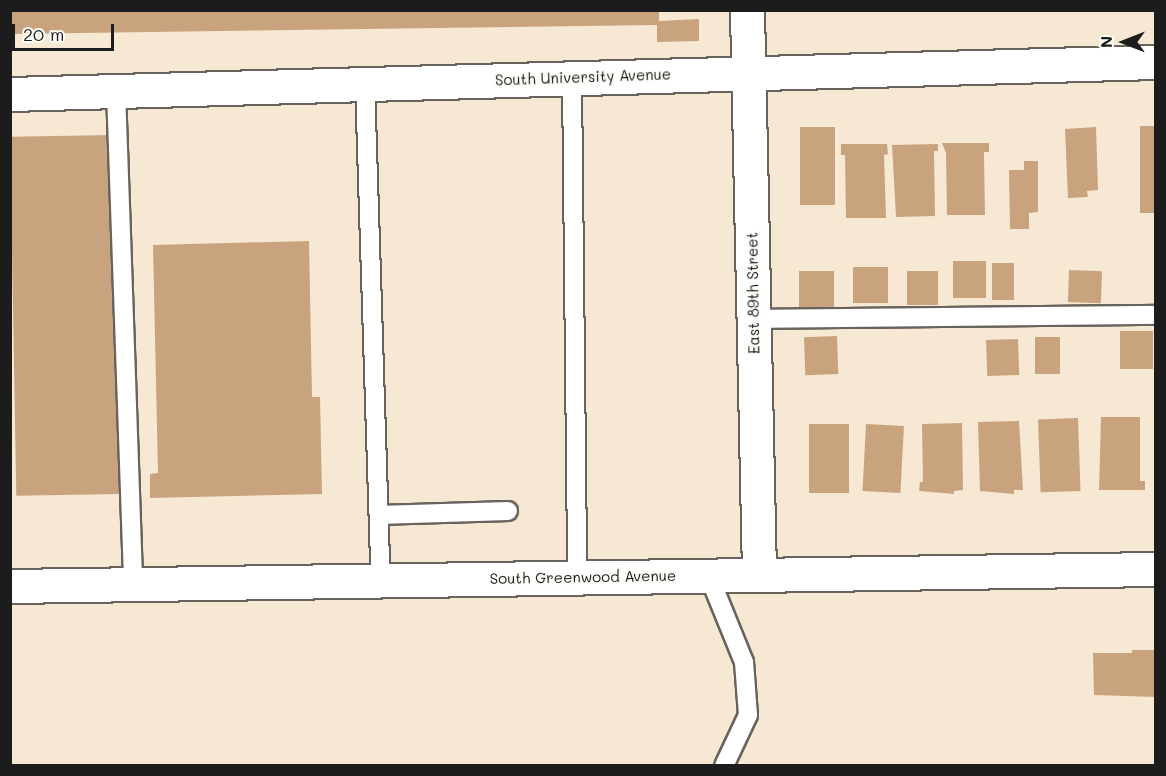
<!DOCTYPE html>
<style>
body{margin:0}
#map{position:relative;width:1166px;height:776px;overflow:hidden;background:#f6e8d3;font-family:Mali,sans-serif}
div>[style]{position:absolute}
.building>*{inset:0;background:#c8a37e;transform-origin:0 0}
.roads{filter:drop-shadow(2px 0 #68635c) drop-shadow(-2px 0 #68635c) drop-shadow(0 2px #68635c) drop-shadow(0 -2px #68635c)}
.lane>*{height:18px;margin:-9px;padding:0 9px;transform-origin:9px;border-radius:9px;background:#fff}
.street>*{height:33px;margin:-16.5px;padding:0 16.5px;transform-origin:16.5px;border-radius:16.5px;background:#fff}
span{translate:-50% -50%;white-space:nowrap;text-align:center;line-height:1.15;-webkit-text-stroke:4.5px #fdfcf7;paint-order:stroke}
.street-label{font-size:15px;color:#1c1c1c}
.frame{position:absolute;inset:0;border:12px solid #1c1c1c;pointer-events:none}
.north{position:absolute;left:1094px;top:12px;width:60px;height:60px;-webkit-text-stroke:4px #fdfcf7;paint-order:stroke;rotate:270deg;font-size:16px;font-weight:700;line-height:24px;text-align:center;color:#1c1c1c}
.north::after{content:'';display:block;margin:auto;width:21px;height:27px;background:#1c1c1c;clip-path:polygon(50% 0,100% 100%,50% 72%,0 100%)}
.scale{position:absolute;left:12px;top:24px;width:102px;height:27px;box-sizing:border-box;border:3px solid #1c1c1c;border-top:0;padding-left:8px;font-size:18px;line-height:21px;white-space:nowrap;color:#1c1c1c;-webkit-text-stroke:4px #fdfcf7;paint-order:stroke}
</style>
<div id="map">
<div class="building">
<div style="clip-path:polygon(10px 10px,659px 10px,659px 21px,699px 19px,699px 41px,657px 42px,657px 25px,10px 34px)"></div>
<div style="left:1140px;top:126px;width:16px;height:87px"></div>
<div style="left:800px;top:127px;width:35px;height:78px"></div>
<div style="clip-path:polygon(1096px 127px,1098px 190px,1087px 191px,1088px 197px,1068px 198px,1065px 129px)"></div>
<div style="left:114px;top:135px;width:359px;height:104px;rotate:89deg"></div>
<div style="clip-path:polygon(942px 143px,989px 143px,989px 152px,984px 152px,985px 215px,947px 215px,946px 153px)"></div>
<div style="clip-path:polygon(841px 144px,887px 144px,888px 154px,884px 155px,886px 218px,846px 218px,845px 155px,841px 155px)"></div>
<div style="clip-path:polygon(938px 144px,938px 151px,934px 151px,935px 216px,896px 217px,892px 145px)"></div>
<div style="clip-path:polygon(1024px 161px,1038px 161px,1038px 212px,1029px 213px,1029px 229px,1010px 229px,1009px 170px,1024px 170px)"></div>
<div style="clip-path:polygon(309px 241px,312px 397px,320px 397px,322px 494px,150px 498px,150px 474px,158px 473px,153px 245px)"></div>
<div style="left:953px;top:261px;width:33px;height:37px"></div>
<div style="left:992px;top:263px;width:22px;height:37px"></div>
<div style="left:853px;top:267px;width:35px;height:36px"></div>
<div style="left:1069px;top:270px;width:33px;height:32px;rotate:2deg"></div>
<div style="left:799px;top:271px;width:35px;height:38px"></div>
<div style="left:907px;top:271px;width:31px;height:34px"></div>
<div style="left:1153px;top:331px;width:38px;height:33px;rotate:90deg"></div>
<div style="left:837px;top:336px;width:38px;height:33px;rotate:88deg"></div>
<div style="left:1035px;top:337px;width:25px;height:37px"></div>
<div style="left:1018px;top:339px;width:36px;height:32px;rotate:88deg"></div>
<div style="clip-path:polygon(1101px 417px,1140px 417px,1140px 481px,1145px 481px,1145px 490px,1099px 490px)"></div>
<div style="left:1078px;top:418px;width:73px;height:40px;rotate:88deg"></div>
<div style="clip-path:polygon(1019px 421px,1023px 490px,1014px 490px,1014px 494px,980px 491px,978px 422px)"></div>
<div style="clip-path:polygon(962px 423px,963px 490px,954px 491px,954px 494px,919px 491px,920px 482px,923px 482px,922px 424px)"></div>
<div style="left:809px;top:424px;width:40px;height:69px"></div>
<div style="left:866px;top:424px;width:38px;height:67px;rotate:3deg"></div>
<div style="clip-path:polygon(1132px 650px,1156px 650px,1156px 697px,1094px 695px,1093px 653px,1132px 653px)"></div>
</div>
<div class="roads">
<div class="lane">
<div style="left:572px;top:78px;width:499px;rotate:89.4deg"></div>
<div style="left:365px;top:84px;width:496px;rotate:88.2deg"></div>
<div style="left:116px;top:91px;width:493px;rotate:88deg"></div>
<div style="left:754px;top:319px;width:402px;rotate:-0.6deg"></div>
<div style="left:379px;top:515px;width:129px;rotate:-1.8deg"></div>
<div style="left:709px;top:576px;width:93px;rotate:67.9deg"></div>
<div style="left:744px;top:662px;width:53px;rotate:85.7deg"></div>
<div style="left:748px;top:715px;width:56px;rotate:115.2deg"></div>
</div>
<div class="street">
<div style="left:747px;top:10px;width:565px;rotate:88.78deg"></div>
<div style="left:10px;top:94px;width:1146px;rotate:-1.6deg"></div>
<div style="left:10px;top:586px;width:1146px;rotate:-0.85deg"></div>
</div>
</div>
<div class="street-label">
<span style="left:583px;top:77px;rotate:-2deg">South University Avenue</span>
<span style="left:753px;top:293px;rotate:-91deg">East 89th Street</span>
<span style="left:583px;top:577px;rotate:-1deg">South Greenwood Avenue</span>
</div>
<div class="frame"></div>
<div class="north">N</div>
<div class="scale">20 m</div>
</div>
